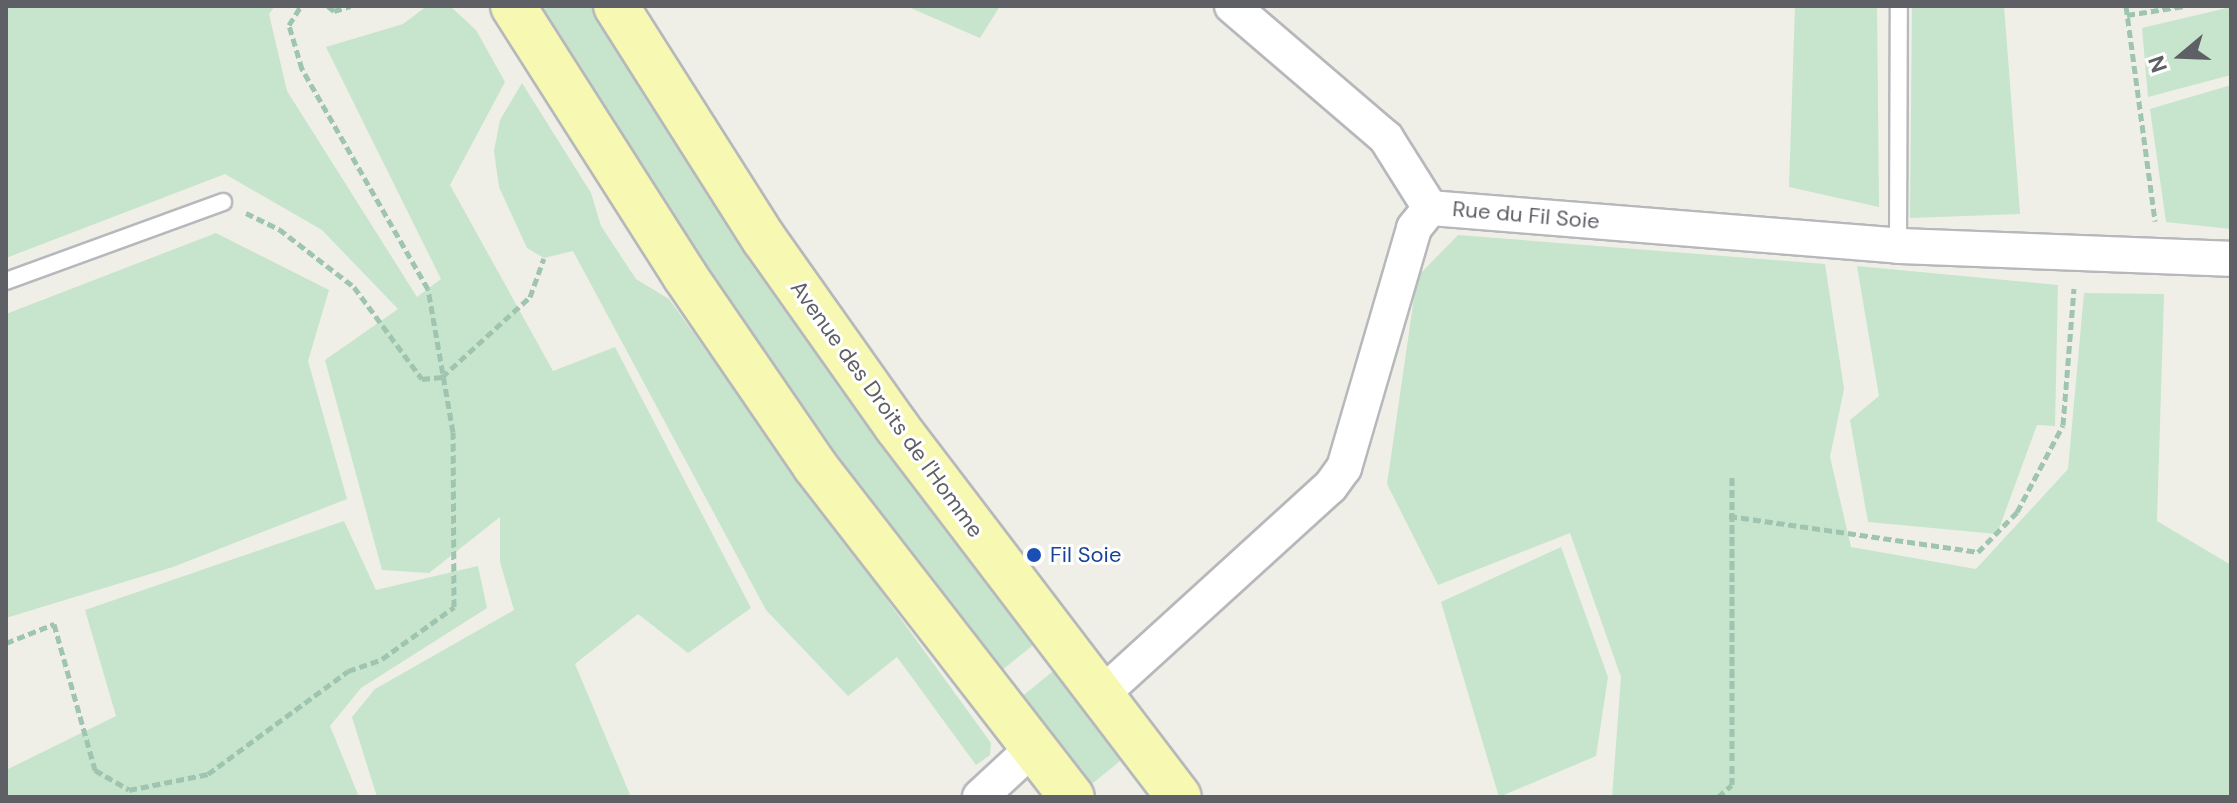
<!DOCTYPE html>
<style>
body{margin:0}
#map{position:relative;width:2237px;height:803px;overflow:hidden;background:#efefe7;font-family:"DM Sans",sans-serif}
div>[style]{position:absolute}
.green>*{inset:0;background:#c6e5cc;transform-origin:0 0}
.path>*{height:5px;margin-top:-2.5px;transform-origin:0;background:repeating-linear-gradient(90deg,#9fc5b1 0 8px,transparent 0 12px)}
.roads{filter:drop-shadow(2px 0 #b7b8bc) drop-shadow(-2px 0 #b7b8bc) drop-shadow(0 2px #b7b8bc) drop-shadow(0 -2px #b7b8bc)}
.lane>*{height:16px;margin:-8px;padding:0 8px;transform-origin:8px;border-radius:8px;background:#fff}
.street>*{height:34px;margin:-17px;padding:0 17px;transform-origin:17px;border-radius:17px;background:#fff}
.primary>*{height:44px;margin:-22px;padding:0 22px;transform-origin:22px;border-radius:22px;background:#f7f9b2}
.dots>*{width:22px;height:22px;translate:-50% -50%;box-sizing:border-box;border:4px solid #fff;border-radius:50%}
span{translate:-50% -50%;white-space:nowrap;text-align:center;line-height:1.15;-webkit-text-stroke:6px #fff;paint-order:stroke}
.street-label{font-size:22px;color:#5e6066}
.transit-label{font-size:22px;color:#164399}
.left{translate:0 -50%;text-align:left}
.frame{position:absolute;inset:0;border:8px solid #5e6066;pointer-events:none}
.north{position:absolute;left:2141px;top:16px;width:80px;height:80px;-webkit-text-stroke:6px #fff;paint-order:stroke;rotate:251deg;font-size:22px;font-weight:700;line-height:32px;text-align:center;color:#5e6066}
.north::after{content:'';display:block;margin:auto;width:28px;height:36px;background:#5e6066;clip-path:polygon(50% 0,100% 100%,50% 72%,0 100%)}
</style>
<div id="map">
<div class="green">
<div style="clip-path:polygon(6px 6px,275px 6px,269px 14px,287px 91px,417px 297px,441px 279px,326px 47px,403px 24px,427px 6px,450px 6px,476px 30px,505px 82px,450px 185px,553px 371px,615px 347px,751px 608px,688px 653px,638px 614px,575px 664px,631px 797px,377px 797px,352px 717px,375px 689px,514px 610px,500px 562px,500px 517px,429px 573px,382px 570px,325px 360px,398px 309px,322px 230px,225px 174px,6px 258px)"></div>
<div style="clip-path:polygon(536px 6px,595px 6px,1037px 642px,997px 674px,696px 261px)"></div>
<div style="clip-path:polygon(906px 6px,1000px 6px,980px 38px)"></div>
<div style="clip-path:polygon(1795px 6px,1877px 6px,1879px 207px,1789px 187px)"></div>
<div style="clip-path:polygon(1912px 6px,2004px 6px,2020px 214px,1910px 218px)"></div>
<div style="clip-path:polygon(2231px 7px,2231px 75px,2148px 97px,2142px 28px)"></div>
<div style="clip-path:polygon(522px 83px,591px 193px,601px 226px,636px 279px,669px 299px,991px 743px,990px 755px,976px 765px,897px 657px,848px 696px,766px 610px,573px 251px,544px 258px,527px 248px,499px 187px,494px 151px,500px 120px)"></div>
<div style="clip-path:polygon(2231px 85px,2231px 229px,2166px 222px,2150px 109px)"></div>
<div style="clip-path:polygon(216px 233px,329px 290px,308px 361px,347px 499px,173px 567px,6px 618px,6px 314px)"></div>
<div style="clip-path:polygon(1458px 235px,1825px 264px,1844px 389px,1830px 457px,1851px 547px,1976px 569px,2068px 469px,2084px 293px,2164px 294px,2157px 521px,2231px 565px,2231px 797px,1612px 797px,1621px 677px,1570px 533px,1438px 585px,1387px 484px,1417px 277px)"></div>
<div style="clip-path:polygon(1857px 266px,2058px 285px,2055px 426px,2037px 425px,1997px 534px,1868px 522px,1850px 420px,1879px 396px)"></div>
<div style="clip-path:polygon(344px 521px,376px 590px,478px 566px,487px 608px,361px 688px,330px 726px,359px 797px,6px 797px,6px 770px,116px 716px,85px 610px)"></div>
<div style="clip-path:polygon(1561px 547px,1608px 677px,1596px 756px,1499px 797px,1441px 602px)"></div>
<div style="left:1057px;top:668px;width:112px;height:50px;rotate:51deg"></div>
</div>
<div class="path">
<div style="left:328px;top:6px;width:8px;rotate:40deg"></div>
<div style="left:334px;top:11px;width:17px;rotate:-17deg"></div>
<div style="left:2126px;top:6px;width:217px;rotate:82.3deg"></div>
<div style="left:2127px;top:15px;width:58px;rotate:-9deg"></div>
<div style="left:246px;top:213px;width:37px;rotate:26deg"></div>
<div style="left:279px;top:229px;width:95px;rotate:37.7deg"></div>
<div style="left:354px;top:287px;width:114px;rotate:53.5deg"></div>
<div style="left:422px;top:379px;width:20px;rotate:-6deg"></div>
<div style="left:442px;top:377px;width:119px;rotate:-42.3deg"></div>
<div style="left:530px;top:297px;width:41px;rotate:-70.3deg"></div>
<div style="left:1729px;top:516px;width:252px;rotate:8.2deg"></div>
<div style="left:1978px;top:552px;width:56px;rotate:-45.7deg"></div>
<div style="left:2017px;top:512px;width:98px;rotate:-62.1deg"></div>
<div style="left:2063px;top:425px;width:137px;rotate:-85.4deg"></div>
<div style="left:6px;top:643px;width:52px;rotate:-21.6deg"></div>
<div style="left:54px;top:624px;width:152px;rotate:74.3deg"></div>
<div style="left:95px;top:770px;width:39px;rotate:30deg"></div>
<div style="left:129px;top:790px;width:81px;rotate:-11.4deg"></div>
<div style="left:208px;top:774px;width:174px;rotate:-36.3deg"></div>
<div style="left:348px;top:671px;width:36px;rotate:-19deg"></div>
<div style="left:382px;top:659px;width:89px;rotate:-35.8deg"></div>
<div style="left:454px;top:607px;width:175px;rotate:-90.3deg"></div>
<div style="left:453px;top:432px;width:145px;rotate:-99.9deg"></div>
<div style="left:428px;top:289px;width:254px;rotate:-119.8deg"></div>
<div style="left:302px;top:69px;width:46px;rotate:-106.5deg"></div>
<div style="left:289px;top:25px;width:22px;rotate:-58deg"></div>
<div style="left:1718px;top:797px;width:18px;rotate:-41deg"></div>
<div style="left:1732px;top:785px;width:311px;rotate:-90deg"></div>
</div>
<div class="roads">
<div class="lane">
<div style="left:1898px;top:246px;width:240px;rotate:-89.8deg"></div>
<div style="left:6px;top:281px;width:231px;rotate:-20deg"></div>
</div>
<div class="street">
<div style="left:1232px;top:6px;width:203px;rotate:40.6deg"></div>
<div style="left:1386px;top:138px;width:83px;rotate:57.8deg"></div>
<div style="left:1100px;top:696px;width:311px;rotate:-42.3deg"></div>
<div style="left:1330px;top:487px;width:24px;rotate:-54deg"></div>
<div style="left:1344px;top:468px;width:250px;rotate:-73.7deg"></div>
<div style="left:1414px;top:228px;width:26px;rotate:-51deg"></div>
<div style="left:1430px;top:208px;width:470px;rotate:4.6deg"></div>
<div style="left:1898px;top:246px;width:333px;rotate:2.2deg"></div>
<div style="left:980px;top:797px;width:72px;rotate:-42.8deg"></div>
</div>
<div class="primary">
<div style="left:513px;top:6px;width:320px;rotate:57.5deg"></div>
<div style="left:685px;top:276px;width:230px;rotate:55.6deg"></div>
<div style="left:815px;top:466px;width:419px;rotate:52.2deg"></div>
<div style="left:616px;top:6px;width:276px;rotate:57.6deg"></div>
<div style="left:764px;top:239px;width:230px;rotate:54.7deg"></div>
<div style="left:897px;top:427px;width:465px;rotate:52.7deg"></div>
</div>
</div>
<div class="dots">
<div style="left:1034px;top:555px;background:#1a4fb4"></div>
</div>
<div class="street-label">
<span style="left:1526px;top:215px;rotate:5deg">Rue du Fil Soie</span>
<span style="left:887px;top:409px;rotate:54deg">Avenue des Droits de l'Homme</span>
</div>
<div class="transit-label">
<span class="left" style="left:1050px;top:555px">Fil Soie</span>
</div>
<div class="frame"></div>
<div class="north">N</div>
</div>
